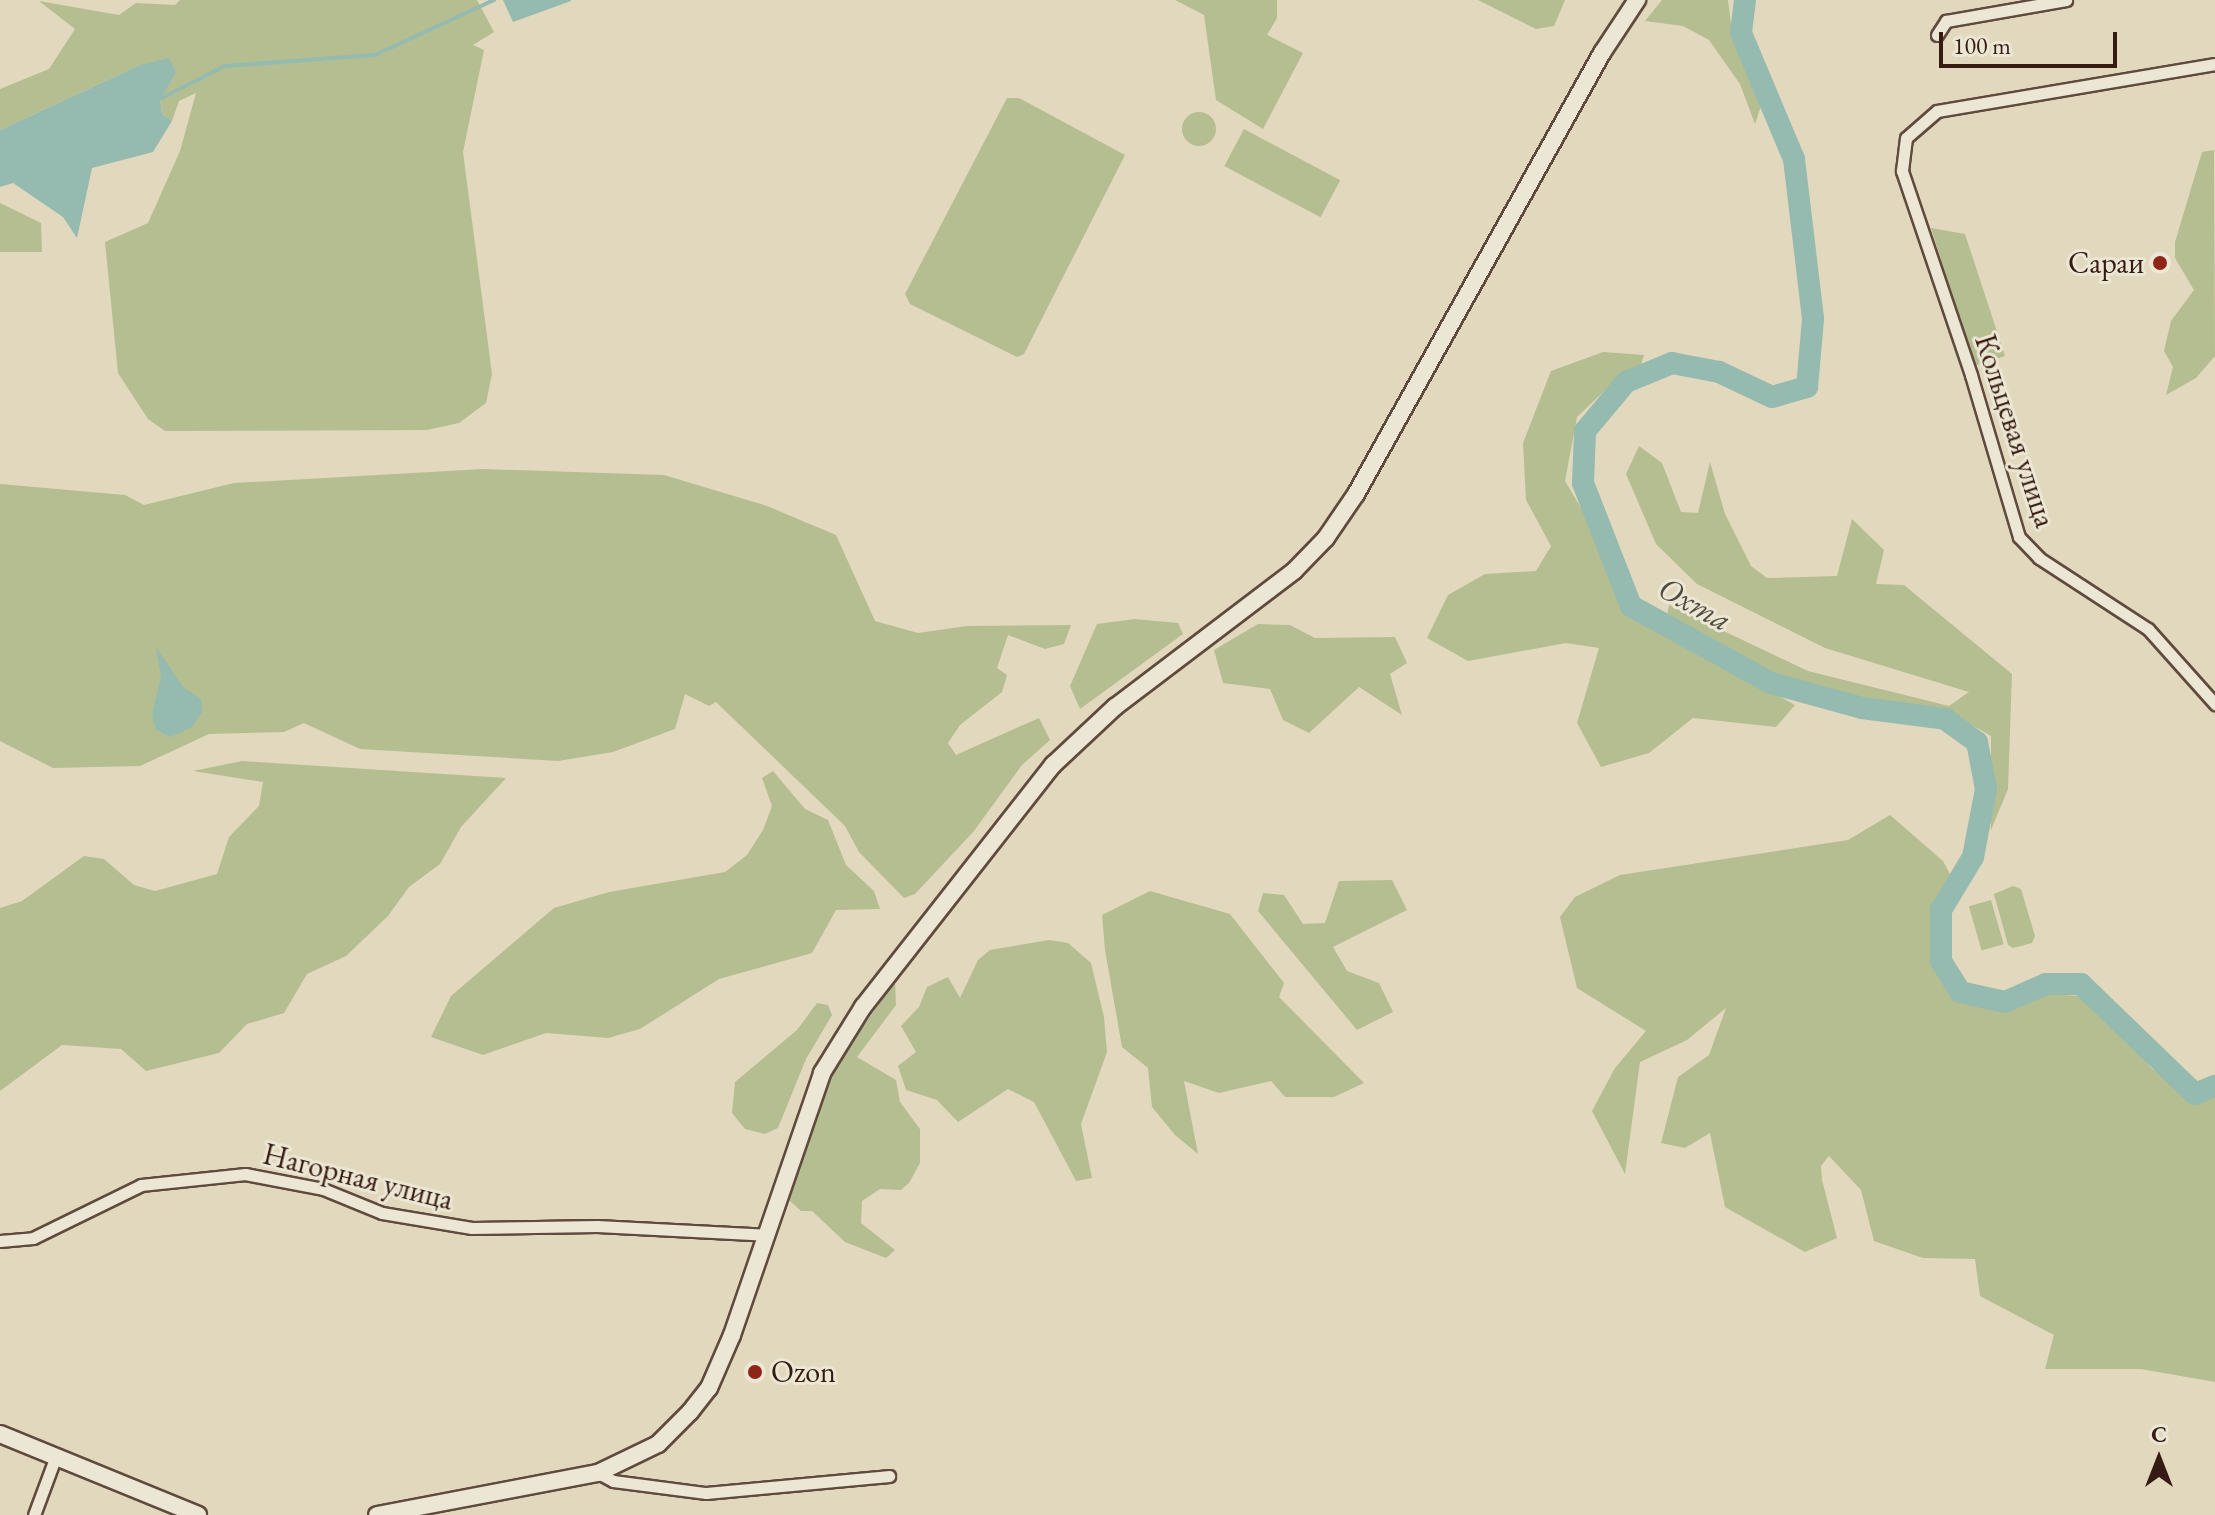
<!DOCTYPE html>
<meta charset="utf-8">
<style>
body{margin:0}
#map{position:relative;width:2215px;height:1515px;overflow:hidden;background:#e2d8bd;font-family:"EB Garamond",serif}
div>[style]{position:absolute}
.green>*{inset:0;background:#b5be90;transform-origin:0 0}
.round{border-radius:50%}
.water>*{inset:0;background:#95baaf}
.stream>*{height:4px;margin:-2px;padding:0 2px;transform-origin:2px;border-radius:2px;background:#95baaf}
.river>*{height:22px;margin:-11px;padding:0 11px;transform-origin:11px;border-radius:11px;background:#95baaf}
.roads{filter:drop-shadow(2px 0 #604a3d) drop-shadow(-2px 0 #604a3d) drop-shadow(0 2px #604a3d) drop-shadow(0 -2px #604a3d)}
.minor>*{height:11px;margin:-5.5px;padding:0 5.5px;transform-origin:5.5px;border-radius:5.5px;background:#ece6d4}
.secondary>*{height:16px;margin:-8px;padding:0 8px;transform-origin:8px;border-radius:8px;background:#ece6d4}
.dots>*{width:22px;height:22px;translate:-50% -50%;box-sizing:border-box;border:4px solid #ece6d4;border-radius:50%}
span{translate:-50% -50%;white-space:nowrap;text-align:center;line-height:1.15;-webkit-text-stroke:6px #ece6d4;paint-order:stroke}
.poi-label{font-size:30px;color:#351b12}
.right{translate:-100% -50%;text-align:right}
.left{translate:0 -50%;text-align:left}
.street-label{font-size:30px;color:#351b12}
.water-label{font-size:32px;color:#524b41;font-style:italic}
.north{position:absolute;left:2119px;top:1419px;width:80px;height:80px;-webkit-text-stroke:6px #ece6d4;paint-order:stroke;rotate:0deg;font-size:22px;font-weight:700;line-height:32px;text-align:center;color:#351b12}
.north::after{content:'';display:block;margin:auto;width:28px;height:36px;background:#351b12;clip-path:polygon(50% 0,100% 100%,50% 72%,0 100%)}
.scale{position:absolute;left:1939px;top:32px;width:178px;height:36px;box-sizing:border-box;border:4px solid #351b12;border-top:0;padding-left:10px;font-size:24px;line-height:28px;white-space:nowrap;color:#351b12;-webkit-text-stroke:6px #ece6d4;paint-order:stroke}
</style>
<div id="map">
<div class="green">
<div style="clip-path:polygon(180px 0,477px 0,494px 32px,473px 45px,484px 50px,463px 152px,492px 374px,486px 403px,459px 423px,427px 430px,165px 431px,148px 419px,118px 373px,105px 242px,148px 223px,180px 151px,196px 93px,179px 101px,172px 121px,162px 114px,160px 99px,176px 73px,140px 65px,0 130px,0 89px,49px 69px,75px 29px,39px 1px,119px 15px,136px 3px,175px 5px)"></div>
<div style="clip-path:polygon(1175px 0,1277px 0,1277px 18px,1267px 35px,1303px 53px,1263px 129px,1216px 100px,1204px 15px)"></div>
<div style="clip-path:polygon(1478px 0,1565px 0,1554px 26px,1536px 29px)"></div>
<div style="clip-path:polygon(1662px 0,1728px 0,1733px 39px,1747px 56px,1763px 100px,1755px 124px,1740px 84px,1709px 40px,1683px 26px,1645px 21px)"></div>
<div style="clip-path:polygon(1007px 98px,1019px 98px,1125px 155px,1024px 354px,1017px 357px,910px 304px,905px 294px)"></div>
<div class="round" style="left:1182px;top:112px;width:34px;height:34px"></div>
<div style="left:1244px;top:129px;width:109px;height:42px;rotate:28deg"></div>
<div style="clip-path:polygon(2214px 150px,2215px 356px,2196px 378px,2166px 395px,2173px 367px,2164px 351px,2171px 321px,2194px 290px,2175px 258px,2175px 242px,2202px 152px)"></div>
<div style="clip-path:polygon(0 203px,41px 223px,42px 252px,0 252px)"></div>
<div style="clip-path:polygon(1931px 228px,1965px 234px,2005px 356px,1974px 366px)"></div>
<div style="clip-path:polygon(1603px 352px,1644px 355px,1640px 368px,1621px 375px,1577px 417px,1565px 481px,1597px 535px,1623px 608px,1795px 705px,1776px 727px,1693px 718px,1649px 753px,1601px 767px,1577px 723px,1599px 648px,1566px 643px,1468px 661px,1427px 638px,1448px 595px,1485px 574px,1536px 571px,1551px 546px,1526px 500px,1523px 443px,1551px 371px)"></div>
<div style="clip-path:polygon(1639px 446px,1662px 463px,1681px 512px,1698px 513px,1710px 462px,1725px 514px,1751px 566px,1767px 578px,1837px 576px,1852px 519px,1884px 550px,1876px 584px,1904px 585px,2012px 674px,2008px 789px,1991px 830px,1991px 736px,1946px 710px,1881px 703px,1773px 676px,1667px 615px,1669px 605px,1808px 671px,1949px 706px,1969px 692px,1825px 648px,1697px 584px,1656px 544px,1626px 474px)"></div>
<div style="clip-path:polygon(483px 469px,664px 475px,767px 506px,836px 535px,875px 621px,918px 633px,967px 626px,1071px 625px,1064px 644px,1045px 649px,1008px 635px,997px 668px,1007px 675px,1002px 692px,960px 725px,948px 743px,956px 755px,1039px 718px,1050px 740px,1022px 765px,974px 831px,915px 894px,904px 898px,859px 852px,845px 826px,716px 702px,709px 706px,685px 694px,675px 729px,613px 752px,558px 761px,360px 749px,304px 723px,284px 732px,209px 734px,140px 766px,53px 768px,0 741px,0 484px,125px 495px,144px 505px,234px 483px)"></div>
<div style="clip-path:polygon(1135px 619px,1178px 623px,1183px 634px,1080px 709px,1070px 686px,1097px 624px)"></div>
<div style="clip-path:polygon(1258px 624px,1290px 625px,1315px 638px,1395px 637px,1407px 663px,1390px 674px,1402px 715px,1359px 687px,1309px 733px,1283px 720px,1270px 689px,1223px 683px,1214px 650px)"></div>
<div style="clip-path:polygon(242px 761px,506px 778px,461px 827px,440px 864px,409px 887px,388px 916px,346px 956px,307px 974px,284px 1013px,247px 1024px,219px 1053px,146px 1071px,121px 1049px,62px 1045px,0 1091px,0 908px,22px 901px,84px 856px,104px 859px,134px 885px,155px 891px,217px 874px,229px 837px,259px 806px,263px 782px,193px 771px)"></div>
<div style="clip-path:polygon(773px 771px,805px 809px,828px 820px,846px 865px,874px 891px,880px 909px,836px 910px,812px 953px,719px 979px,640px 1029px,608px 1038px,546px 1033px,483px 1055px,431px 1037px,451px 996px,554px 908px,609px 892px,725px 872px,747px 855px,763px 830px,772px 806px,762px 778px)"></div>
<div style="clip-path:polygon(1890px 815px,1943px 861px,1951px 876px,1935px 908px,1935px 962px,1952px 996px,2006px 1013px,2049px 994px,2079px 996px,2125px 1033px,2151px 1068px,2201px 1099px,2215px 1095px,2215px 1382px,2141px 1369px,2045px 1369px,2054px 1335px,1980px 1296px,1975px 1259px,1923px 1258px,1874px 1241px,1861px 1190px,1829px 1156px,1821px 1166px,1822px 1180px,1837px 1238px,1805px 1252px,1725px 1207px,1710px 1133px,1685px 1148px,1661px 1143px,1678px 1077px,1709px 1055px,1726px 1008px,1687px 1040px,1640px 1062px,1625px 1174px,1592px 1111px,1615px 1068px,1646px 1031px,1577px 988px,1560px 917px,1575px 897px,1620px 875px,1848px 840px)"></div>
<div style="clip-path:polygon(1392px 880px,1407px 910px,1333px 947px,1347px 971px,1379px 983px,1393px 1012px,1357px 1030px,1258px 911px,1263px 893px,1284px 895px,1303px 924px,1325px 923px,1339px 881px)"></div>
<div style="clip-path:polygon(2013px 886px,2021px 889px,2035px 936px,2032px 943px,2013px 948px,2008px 945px,1994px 894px)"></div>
<div style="clip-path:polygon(1150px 891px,1230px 914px,1284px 983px,1279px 997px,1364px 1083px,1334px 1097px,1285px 1097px,1271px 1081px,1219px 1093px,1184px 1081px,1198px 1154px,1175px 1135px,1152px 1107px,1148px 1068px,1122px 1047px,1105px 950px,1102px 915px)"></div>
<div style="left:1991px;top:900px;width:46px;height:23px;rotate:74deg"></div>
<div style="clip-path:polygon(1049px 940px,1068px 943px,1091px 963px,1104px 1017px,1107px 1052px,1081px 1124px,1092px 1178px,1076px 1181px,1034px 1102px,1008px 1089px,958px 1122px,937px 1100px,906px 1090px,898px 1066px,916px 1052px,901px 1026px,919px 1007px,927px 987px,948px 977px,960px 998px,978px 960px,990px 950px)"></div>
<div style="clip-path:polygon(895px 981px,896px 1005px,857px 1057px,896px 1080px,900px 1102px,920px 1129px,920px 1163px,909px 1183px,901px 1190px,880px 1189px,862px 1201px,861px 1223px,895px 1250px,886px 1258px,845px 1242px,812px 1211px,801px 1211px,789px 1200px,828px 1077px)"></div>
<div style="clip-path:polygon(817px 1003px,828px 1005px,832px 1015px,806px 1059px,778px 1128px,765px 1134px,745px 1129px,732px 1113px,735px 1082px,797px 1030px)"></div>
</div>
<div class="water">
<div style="clip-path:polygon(503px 0,571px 0,571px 1px,513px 22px)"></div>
<div style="clip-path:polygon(169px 58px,176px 73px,160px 100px,162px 114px,172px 121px,153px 152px,92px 168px,77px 238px,63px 217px,13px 183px,0 187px,0 130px,140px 65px)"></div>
<div style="clip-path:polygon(156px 647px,183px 687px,201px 699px,202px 712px,192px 727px,170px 737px,156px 730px,152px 715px,161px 676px)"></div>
</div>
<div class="stream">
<div style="left:158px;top:100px;width:75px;rotate:-26.9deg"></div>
<div style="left:225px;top:66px;width:150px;rotate:-4.2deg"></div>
<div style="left:375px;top:55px;width:131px;rotate:-24.8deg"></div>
</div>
<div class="river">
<div style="left:1745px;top:0;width:33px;rotate:97deg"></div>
<div style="left:1741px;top:33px;width:137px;rotate:67.2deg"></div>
<div style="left:1794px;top:159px;width:161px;rotate:83.2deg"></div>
<div style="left:1813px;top:319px;width:68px;rotate:95deg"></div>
<div style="left:1807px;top:387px;width:36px;rotate:164deg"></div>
<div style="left:1772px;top:397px;width:59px;rotate:-154.7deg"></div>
<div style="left:1719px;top:372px;width:48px;rotate:-169.2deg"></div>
<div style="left:1672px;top:363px;width:50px;rotate:157.6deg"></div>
<div style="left:1626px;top:382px;width:64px;rotate:129.9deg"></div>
<div style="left:1585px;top:431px;width:52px;rotate:92.2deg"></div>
<div style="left:1583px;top:483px;width:132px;rotate:68.7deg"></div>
<div style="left:1631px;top:606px;width:160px;rotate:28.8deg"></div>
<div style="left:1771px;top:683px;width:94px;rotate:15.4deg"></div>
<div style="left:1862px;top:708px;width:84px;rotate:7.5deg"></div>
<div style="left:1945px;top:719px;width:39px;rotate:36deg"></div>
<div style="left:1977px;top:742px;width:48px;rotate:79.2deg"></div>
<div style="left:1986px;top:789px;width:69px;rotate:100.8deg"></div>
<div style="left:1973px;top:857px;width:62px;rotate:121.1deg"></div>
<div style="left:1941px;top:910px;width:51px;rotate:90deg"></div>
<div style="left:1941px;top:961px;width:36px;rotate:58deg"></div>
<div style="left:1960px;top:992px;width:46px;rotate:12.5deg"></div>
<div style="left:2005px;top:1002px;width:45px;rotate:-23.7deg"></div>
<div style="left:2046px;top:984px;width:35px"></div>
<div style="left:2081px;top:984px;width:158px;rotate:44deg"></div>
<div style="left:2195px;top:1094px;width:22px;rotate:-22deg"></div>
</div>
<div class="roads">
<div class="minor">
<div style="left:1937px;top:35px;width:17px;rotate:-57deg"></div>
<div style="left:1946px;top:21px;width:122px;rotate:-9.9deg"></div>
<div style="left:2215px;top:64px;width:282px;rotate:170.4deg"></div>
<div style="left:1937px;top:111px;width:41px;rotate:138.9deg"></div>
<div style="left:1906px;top:138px;width:33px;rotate:97deg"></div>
<div style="left:1902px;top:171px;width:215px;rotate:71.3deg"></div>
<div style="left:1971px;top:375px;width:169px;rotate:73.5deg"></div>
<div style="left:2019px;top:537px;width:29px;rotate:46deg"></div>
<div style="left:2039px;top:558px;width:130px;rotate:33.1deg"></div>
<div style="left:2148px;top:629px;width:101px;rotate:48.2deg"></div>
<div style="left:0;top:1241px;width:33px;rotate:-5deg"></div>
<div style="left:33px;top:1238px;width:120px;rotate:-26.1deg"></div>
<div style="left:141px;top:1185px;width:105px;rotate:-6deg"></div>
<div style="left:245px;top:1174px;width:79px;rotate:10.9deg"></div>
<div style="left:323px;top:1189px;width:64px;rotate:22.1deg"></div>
<div style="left:382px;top:1213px;width:91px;rotate:9.5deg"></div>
<div style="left:472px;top:1228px;width:125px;rotate:-0.9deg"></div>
<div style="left:597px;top:1226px;width:169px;rotate:3deg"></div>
<div style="left:598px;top:1473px;width:17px;rotate:28deg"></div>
<div style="left:613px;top:1481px;width:94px;rotate:7.4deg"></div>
<div style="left:706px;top:1493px;width:184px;rotate:-5.3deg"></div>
<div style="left:34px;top:1515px;width:63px;rotate:-69.6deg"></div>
</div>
<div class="secondary">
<div style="left:0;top:1434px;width:214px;rotate:22.2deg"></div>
<div style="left:377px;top:1515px;width:225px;rotate:-10.8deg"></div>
<div style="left:598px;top:1473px;width:67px;rotate:-25.8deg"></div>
<div style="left:658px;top:1444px;width:45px;rotate:-45deg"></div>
<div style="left:690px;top:1412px;width:31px;rotate:-52deg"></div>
<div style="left:709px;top:1388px;width:58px;rotate:-66.5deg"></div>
<div style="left:732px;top:1335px;width:277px;rotate:-71deg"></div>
<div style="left:822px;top:1073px;width:78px;rotate:-58.2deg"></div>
<div style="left:863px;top:1007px;width:308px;rotate:-51.9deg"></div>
<div style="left:1053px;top:765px;width:85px;rotate:-43.1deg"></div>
<div style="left:1115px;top:707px;width:225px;rotate:-37.2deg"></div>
<div style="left:1294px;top:571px;width:46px;rotate:-45.9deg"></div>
<div style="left:1326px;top:538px;width:53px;rotate:-55.7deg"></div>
<div style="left:1356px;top:494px;width:505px;rotate:-60.85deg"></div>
<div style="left:1602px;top:53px;width:64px;rotate:-56.6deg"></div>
</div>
</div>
<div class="dots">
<div style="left:2160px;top:263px;background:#8f2418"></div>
<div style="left:755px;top:1372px;background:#8f2418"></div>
</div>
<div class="poi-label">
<span class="right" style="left:2144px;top:263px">Сараи</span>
<span class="left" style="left:771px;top:1372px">Ozon</span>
</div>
<div class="street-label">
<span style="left:2015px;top:431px;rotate:72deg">Кольцевая улица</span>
<span style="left:358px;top:1177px;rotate:14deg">Нагорная улица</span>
</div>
<div class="water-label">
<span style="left:1695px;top:604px;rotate:29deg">Охта</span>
</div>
<div class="north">С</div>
<div class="scale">100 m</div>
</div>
